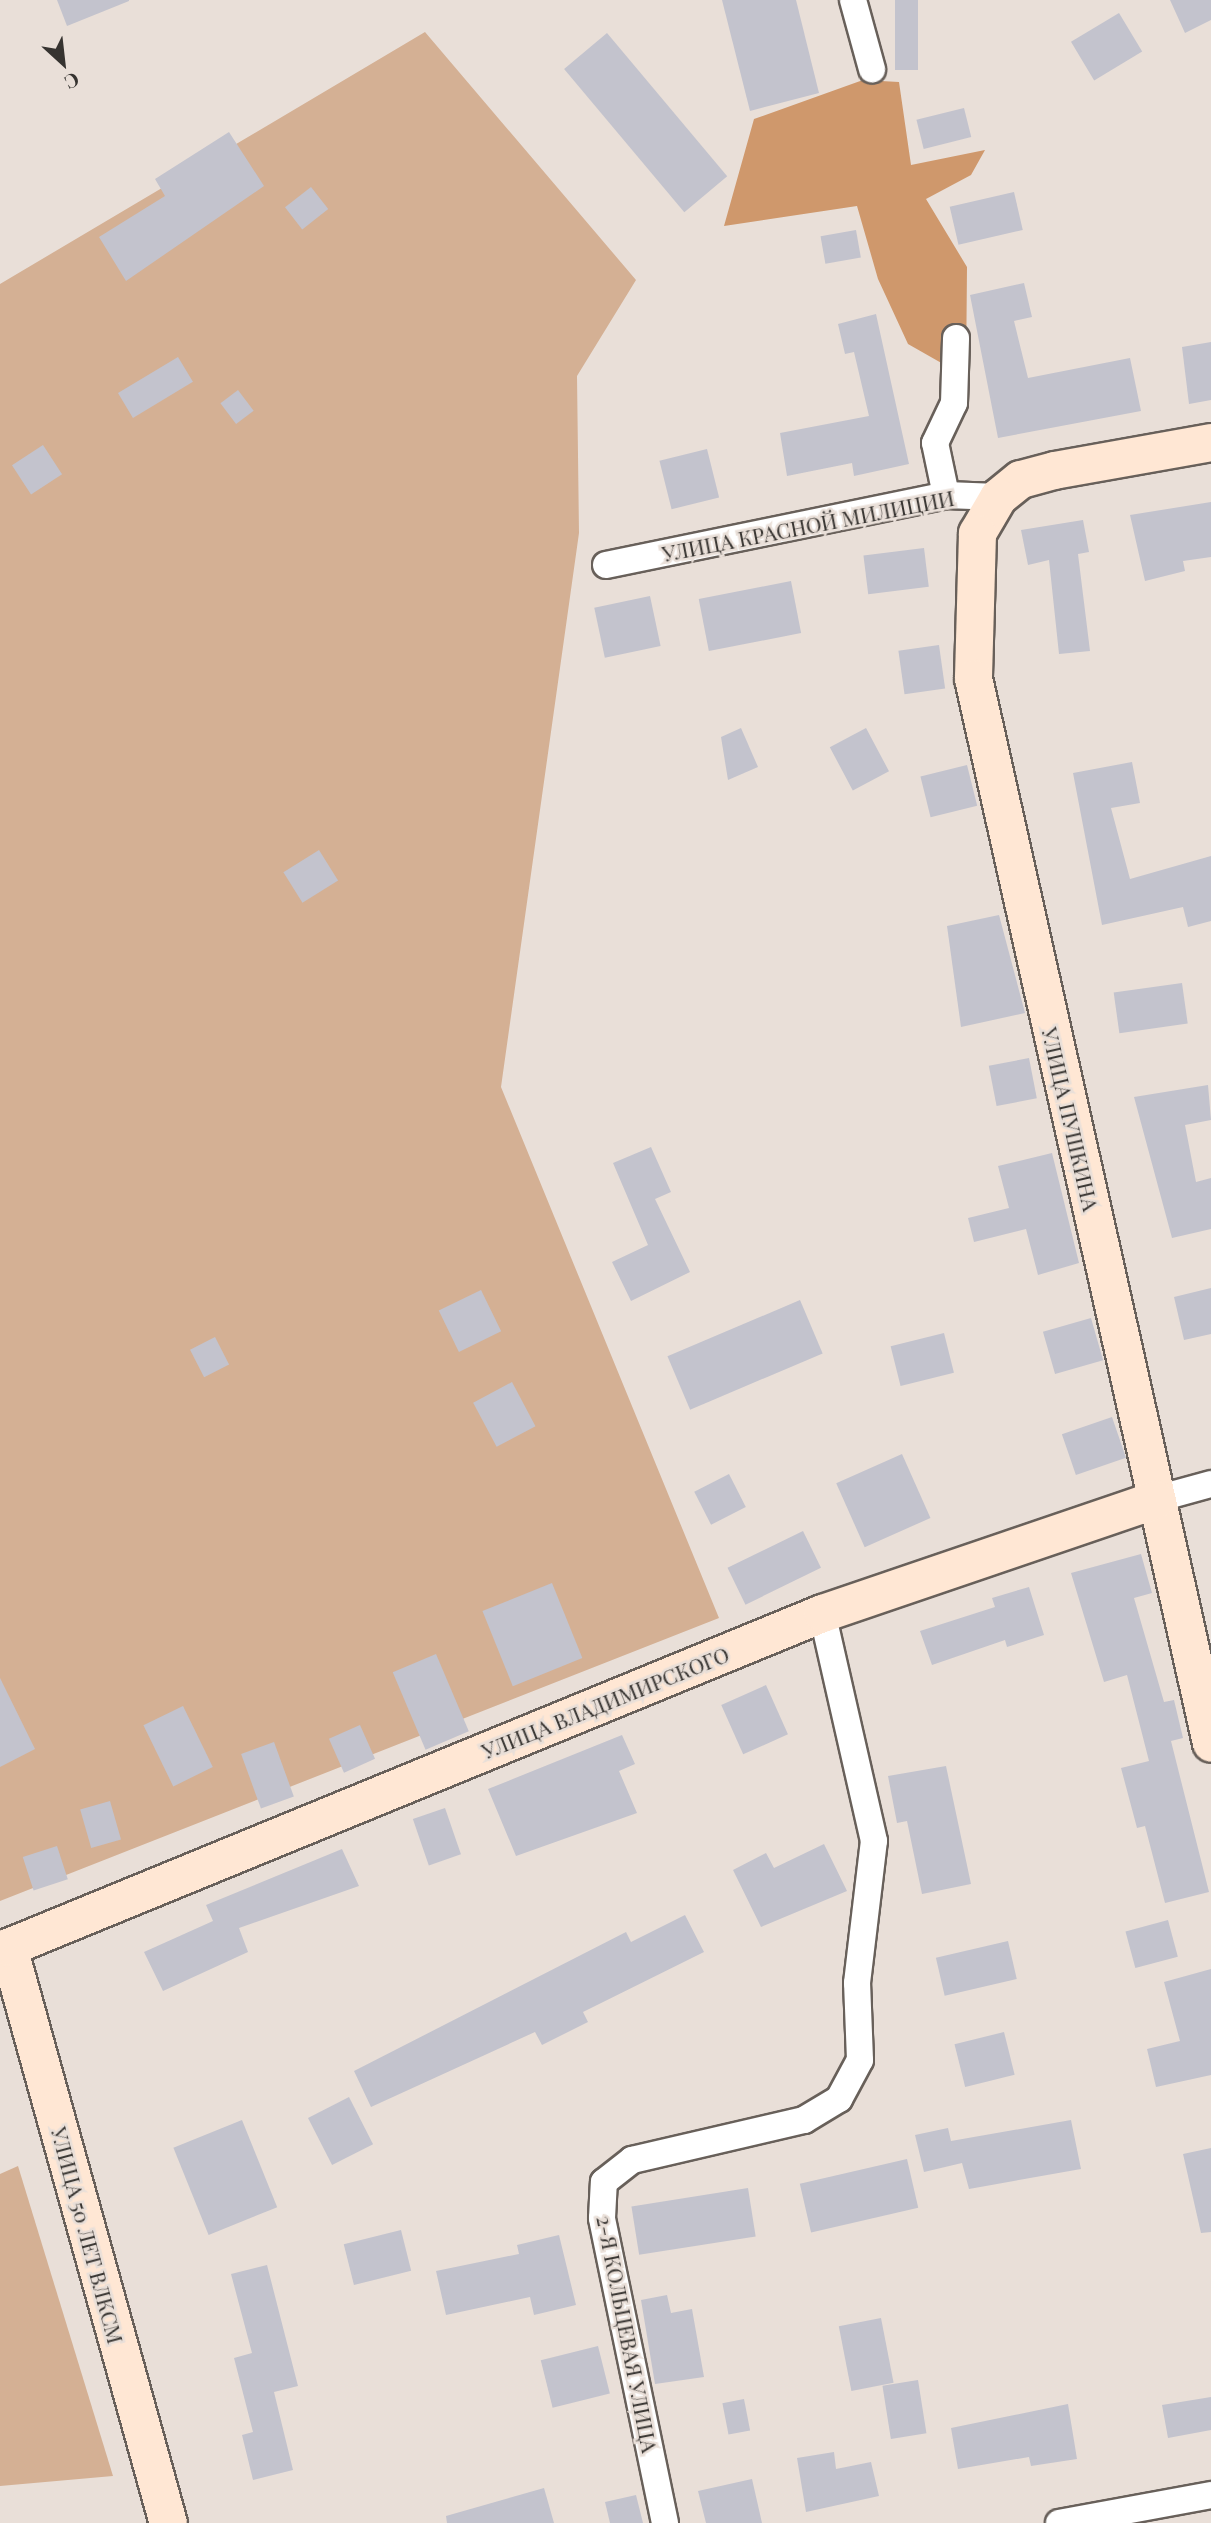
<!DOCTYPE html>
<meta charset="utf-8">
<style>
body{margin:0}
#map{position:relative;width:1211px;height:2523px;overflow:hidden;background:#e9dfd8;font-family:"Playfair Display",serif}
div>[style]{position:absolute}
.green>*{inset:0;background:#d4b094}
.forest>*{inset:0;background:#cf986c}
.building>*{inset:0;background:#c3c3cd;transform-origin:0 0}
.roads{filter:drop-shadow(2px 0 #68605a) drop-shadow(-2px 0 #68605a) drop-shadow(0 2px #68605a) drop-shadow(0 -2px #68605a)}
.street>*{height:26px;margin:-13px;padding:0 13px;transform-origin:13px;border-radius:13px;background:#fff}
.secondary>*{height:37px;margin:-18.5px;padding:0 18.5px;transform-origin:18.5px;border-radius:18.5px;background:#ffe7d4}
span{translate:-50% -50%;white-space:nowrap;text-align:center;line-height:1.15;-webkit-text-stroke:5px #e9dfd8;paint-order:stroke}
.street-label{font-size:21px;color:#363330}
.north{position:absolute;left:28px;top:28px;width:70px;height:70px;-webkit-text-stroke:5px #e9dfd8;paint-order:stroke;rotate:153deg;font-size:19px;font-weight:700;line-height:28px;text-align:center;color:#363330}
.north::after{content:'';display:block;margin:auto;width:24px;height:32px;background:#363330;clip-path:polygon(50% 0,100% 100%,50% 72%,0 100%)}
</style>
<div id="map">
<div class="green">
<div style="clip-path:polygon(425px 32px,636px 280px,577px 376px,579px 533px,501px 1087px,719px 1618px,0 1901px,0 284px)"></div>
<div style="clip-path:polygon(18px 2166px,113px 2476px,0 2486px,0 2174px)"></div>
</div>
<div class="forest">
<div style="clip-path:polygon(863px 80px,899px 82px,911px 165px,985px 150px,971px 175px,926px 199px,967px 267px,966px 377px,908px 344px,878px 279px,857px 206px,724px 226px,754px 119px)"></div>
</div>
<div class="building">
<div style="clip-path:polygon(57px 0,129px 0,129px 1px,67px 26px)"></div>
<div style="clip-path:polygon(722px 0,796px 0,819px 93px,750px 111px)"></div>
<div style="left:895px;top:0;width:23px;height:70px"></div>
<div style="clip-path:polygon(1170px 0,1211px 0,1211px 20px,1185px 33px)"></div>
<div style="left:1119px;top:13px;width:45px;height:56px;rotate:59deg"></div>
<div style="left:607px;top:33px;width:187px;height:56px;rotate:50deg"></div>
<div style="left:964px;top:108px;width:30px;height:49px;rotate:76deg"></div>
<div style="clip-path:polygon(229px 132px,264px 186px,126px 281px,99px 237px,165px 196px,155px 179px)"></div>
<div style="left:311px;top:187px;width:28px;height:33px;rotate:52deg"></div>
<div style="left:1014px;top:192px;width:39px;height:66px;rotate:77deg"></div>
<div style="left:856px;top:230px;width:28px;height:36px;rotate:80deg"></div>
<div style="clip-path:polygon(1024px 283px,1032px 317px,1014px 321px,1028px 378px,1130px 358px,1141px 411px,998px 438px,970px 295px)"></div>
<div style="clip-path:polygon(876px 314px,909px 464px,854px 476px,852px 463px,787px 476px,780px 433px,869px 416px,854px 352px,845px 354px,838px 324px)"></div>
<div style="clip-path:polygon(1211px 342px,1211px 400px,1189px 404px,1182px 347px)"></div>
<div style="left:178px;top:357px;width:29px;height:70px;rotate:59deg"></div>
<div style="left:238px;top:390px;width:26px;height:22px;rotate:53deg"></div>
<div style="left:43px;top:445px;width:35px;height:37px;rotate:57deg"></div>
<div style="left:707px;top:449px;width:50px;height:49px;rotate:76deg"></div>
<div style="clip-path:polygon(1211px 502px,1211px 557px,1183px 561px,1185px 571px,1145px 581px,1130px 515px)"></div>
<div style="clip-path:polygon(1083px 520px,1089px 552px,1078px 554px,1090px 651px,1059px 654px,1049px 560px,1028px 565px,1021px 530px)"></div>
<div style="left:924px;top:548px;width:39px;height:61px;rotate:83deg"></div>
<div style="left:791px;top:581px;width:53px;height:94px;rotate:79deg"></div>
<div style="left:650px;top:596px;width:51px;height:57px;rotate:78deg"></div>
<div style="left:939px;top:645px;width:44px;height:41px;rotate:82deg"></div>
<div style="clip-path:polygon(741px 728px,758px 767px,728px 780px,721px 737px)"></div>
<div style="left:866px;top:728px;width:49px;height:41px;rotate:62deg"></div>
<div style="clip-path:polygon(1132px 762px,1140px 803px,1111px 808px,1130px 879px,1211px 856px,1211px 921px,1188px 927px,1183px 907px,1102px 925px,1073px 773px)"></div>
<div style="left:967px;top:765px;width:42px;height:48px;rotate:76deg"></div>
<div style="left:319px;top:850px;width:36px;height:42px;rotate:58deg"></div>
<div style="clip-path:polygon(999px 915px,1025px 1013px,961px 1027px,947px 926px)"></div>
<div style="left:1182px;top:983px;width:41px;height:69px;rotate:82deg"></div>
<div style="left:1029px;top:1058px;width:41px;height:41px;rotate:79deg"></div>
<div style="clip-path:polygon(1208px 1085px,1211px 1120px,1185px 1125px,1196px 1182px,1211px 1178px,1211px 1229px,1172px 1238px,1134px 1097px)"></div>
<div style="clip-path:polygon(651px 1147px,671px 1192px,655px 1199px,690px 1272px,631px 1301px,612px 1262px,648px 1245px,613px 1163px)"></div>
<div style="clip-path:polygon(1052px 1153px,1079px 1263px,1038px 1275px,1026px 1229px,974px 1242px,968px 1218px,1009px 1208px,998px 1166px)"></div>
<div style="clip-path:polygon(1211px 1288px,1211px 1334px,1184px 1340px,1174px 1297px)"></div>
<div style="left:481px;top:1290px;width:46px;height:47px;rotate:64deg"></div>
<div style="left:800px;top:1300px;width:58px;height:144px;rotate:67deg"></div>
<div style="left:1091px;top:1318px;width:44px;height:50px;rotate:74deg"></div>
<div style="left:944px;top:1333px;width:41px;height:55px;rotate:76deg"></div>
<div style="left:215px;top:1337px;width:31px;height:28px;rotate:63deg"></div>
<div style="left:512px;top:1382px;width:50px;height:44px;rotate:62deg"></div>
<div style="left:1112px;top:1417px;width:43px;height:53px;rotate:71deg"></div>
<div style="left:902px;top:1454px;width:70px;height:72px;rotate:66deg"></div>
<div style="left:729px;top:1474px;width:37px;height:39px;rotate:63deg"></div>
<div style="left:803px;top:1531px;width:41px;height:84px;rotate:64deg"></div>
<div style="clip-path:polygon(1141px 1554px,1152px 1593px,1134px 1598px,1164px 1702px,1174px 1700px,1183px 1738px,1171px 1741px,1209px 1892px,1165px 1903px,1145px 1826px,1137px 1828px,1121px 1768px,1149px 1761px,1127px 1675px,1104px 1682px,1071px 1573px)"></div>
<div style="left:552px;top:1583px;width:81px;height:75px;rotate:68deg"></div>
<div style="clip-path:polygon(1029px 1587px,1044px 1635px,1007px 1647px,1005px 1640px,932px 1665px,920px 1631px,995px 1607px,992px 1598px)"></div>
<div style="left:436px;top:1654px;width:84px;height:47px;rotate:67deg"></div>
<div style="clip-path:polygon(0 1678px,35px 1749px,0 1767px)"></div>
<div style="left:766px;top:1685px;width:54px;height:49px;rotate:66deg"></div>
<div style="left:183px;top:1706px;width:68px;height:44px;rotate:64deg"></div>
<div style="left:360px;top:1725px;width:37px;height:34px;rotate:66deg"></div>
<div style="clip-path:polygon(622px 1735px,635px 1764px,619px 1771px,637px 1813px,516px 1856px,488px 1789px)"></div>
<div style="left:274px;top:1742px;width:58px;height:35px;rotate:70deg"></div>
<div style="clip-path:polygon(946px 1766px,971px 1884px,922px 1894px,907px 1821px,897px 1823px,888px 1776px)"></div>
<div style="left:110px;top:1801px;width:40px;height:31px;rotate:74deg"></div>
<div style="left:445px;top:1808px;width:49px;height:34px;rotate:71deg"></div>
<div style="clip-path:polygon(824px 1844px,847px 1891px,761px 1927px,733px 1870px,766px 1853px,774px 1868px)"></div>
<div style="left:57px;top:1846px;width:35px;height:36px;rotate:72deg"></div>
<div style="clip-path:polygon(342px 1849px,359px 1886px,239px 1928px,248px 1952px,163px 1991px,144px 1952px,213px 1921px,206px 1905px)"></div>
<div style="clip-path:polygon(685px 1915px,704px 1952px,583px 2012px,588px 2022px,542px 2045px,535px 2032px,371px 2107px,354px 2071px,626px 1932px,631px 1942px)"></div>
<div style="left:1168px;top:1920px;width:38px;height:44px;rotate:75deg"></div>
<div style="left:1008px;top:1941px;width:39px;height:74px;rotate:77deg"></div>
<div style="clip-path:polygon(1211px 1969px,1211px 2075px,1156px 2087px,1147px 2049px,1180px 2041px,1164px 1982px)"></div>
<div style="left:1004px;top:2032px;width:44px;height:51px;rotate:76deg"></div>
<div style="left:349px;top:2097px;width:53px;height:46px;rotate:63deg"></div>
<div style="left:242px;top:2120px;width:94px;height:74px;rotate:68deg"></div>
<div style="clip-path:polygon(1071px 2120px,1081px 2169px,969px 2189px,962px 2163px,924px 2172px,915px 2135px,948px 2128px,951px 2141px)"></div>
<div style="clip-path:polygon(1211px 2148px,1211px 2232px,1201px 2233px,1183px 2154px)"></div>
<div style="left:907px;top:2159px;width:50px;height:110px;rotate:77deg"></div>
<div style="left:748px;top:2188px;width:49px;height:118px;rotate:81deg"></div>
<div style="left:401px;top:2230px;width:42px;height:59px;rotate:76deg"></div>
<div style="clip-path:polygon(559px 2235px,576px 2305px,534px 2315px,530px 2297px,446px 2315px,436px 2271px,519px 2254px,517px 2245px)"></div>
<div style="clip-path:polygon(267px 2265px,298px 2386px,274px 2392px,293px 2470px,253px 2480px,242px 2435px,253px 2432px,234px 2358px,252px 2353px,231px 2274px)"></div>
<div style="clip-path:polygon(667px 2295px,671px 2313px,692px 2309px,704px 2377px,655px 2384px,641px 2300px)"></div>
<div style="left:881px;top:2318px;width:66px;height:43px;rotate:79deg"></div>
<div style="left:598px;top:2346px;width:49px;height:59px;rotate:76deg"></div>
<div style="left:918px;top:2380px;width:54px;height:36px;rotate:81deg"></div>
<div style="clip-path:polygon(1211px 2397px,1211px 2430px,1168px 2438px,1162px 2405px)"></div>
<div style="left:744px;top:2399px;width:32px;height:22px;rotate:79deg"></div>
<div style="clip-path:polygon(1068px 2404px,1077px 2459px,1031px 2466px,1029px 2457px,958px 2469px,951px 2428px)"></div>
<div style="clip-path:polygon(834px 2452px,836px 2469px,871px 2462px,879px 2496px,806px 2512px,797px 2458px)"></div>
<div style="clip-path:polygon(752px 2479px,762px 2523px,706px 2523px,698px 2491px)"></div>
<div style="clip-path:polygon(544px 2488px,554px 2523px,447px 2523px,446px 2516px)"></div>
<div style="clip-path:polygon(636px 2495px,643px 2523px,610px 2523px,605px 2502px)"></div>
</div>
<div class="roads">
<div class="street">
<div style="left:853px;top:0;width:72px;rotate:74.6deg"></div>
<div style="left:946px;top:495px;width:53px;rotate:-101.9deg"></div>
<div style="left:935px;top:443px;width:44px;rotate:-64.6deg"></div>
<div style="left:954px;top:403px;width:65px;rotate:-88.2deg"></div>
<div style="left:606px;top:565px;width:347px;rotate:-11.6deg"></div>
<div style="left:946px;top:495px;width:52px;rotate:2.2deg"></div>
<div style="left:1156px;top:1499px;width:57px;rotate:-15.3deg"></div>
<div style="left:665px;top:2523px;width:311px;rotate:-101.7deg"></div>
<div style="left:602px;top:2218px;width:36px;rotate:-87deg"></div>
<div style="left:604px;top:2182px;width:36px;rotate:-38deg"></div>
<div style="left:632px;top:2160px;width:177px;rotate:-13.1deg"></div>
<div style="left:804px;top:2120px;width:41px;rotate:-31deg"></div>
<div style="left:839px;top:2099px;width:44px;rotate:-61.7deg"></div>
<div style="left:860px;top:2060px;width:77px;rotate:-92.2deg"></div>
<div style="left:857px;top:1983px;width:143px;rotate:-83.2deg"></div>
<div style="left:874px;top:1841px;width:234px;rotate:-102.8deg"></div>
<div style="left:1059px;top:2523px;width:155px;rotate:-10.4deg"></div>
</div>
<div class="secondary">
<div style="left:1211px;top:442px;width:159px;rotate:169.9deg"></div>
<div style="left:1054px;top:470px;width:35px;rotate:165deg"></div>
<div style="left:1020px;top:479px;width:28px;rotate:141deg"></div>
<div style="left:998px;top:497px;width:42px;rotate:120.3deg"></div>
<div style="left:977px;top:533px;width:145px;rotate:91.6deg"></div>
<div style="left:973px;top:678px;width:1091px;rotate:77.4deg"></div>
<div style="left:168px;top:2523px;width:598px;rotate:-105.52deg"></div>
<div style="left:8px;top:1947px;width:880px;rotate:-22.31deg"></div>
<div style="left:822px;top:1613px;width:353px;rotate:-18.8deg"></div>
</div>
</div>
<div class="street-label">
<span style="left:808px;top:525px;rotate:-11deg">УЛИЦА КРАСНОЙ МИЛИЦИИ</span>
<span style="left:1071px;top:1119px;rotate:77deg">УЛИЦА ПУШКИНА</span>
<span style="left:605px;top:1702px;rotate:-22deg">УЛИЦА ВЛАДИМИРСКОГО</span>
<span style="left:88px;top:2235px;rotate:75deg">УЛИЦА 50 ЛЕТ ВЛКСМ</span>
<span style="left:628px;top:2334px;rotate:79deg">2-Я КОЛЬЦЕВАЯ УЛИЦА</span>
</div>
<div class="north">С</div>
</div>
